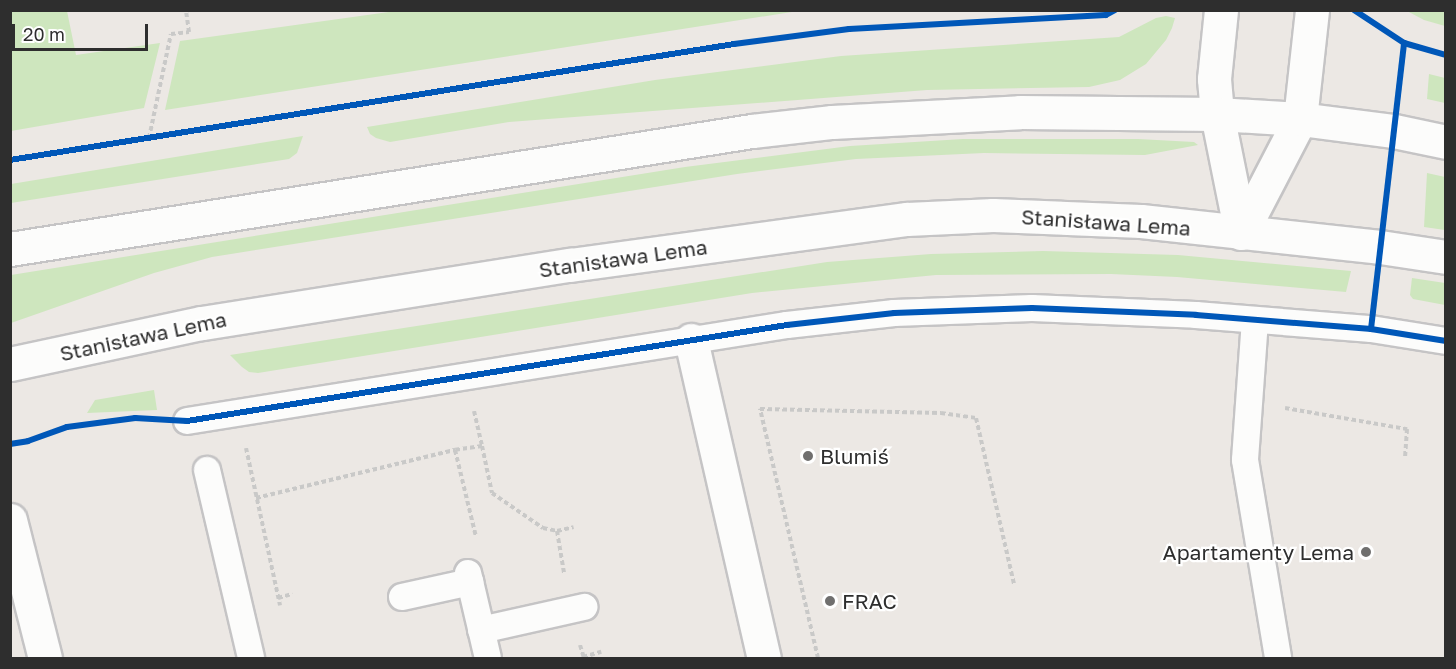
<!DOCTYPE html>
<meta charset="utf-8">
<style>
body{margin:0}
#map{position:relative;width:1456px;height:669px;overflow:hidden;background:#ece8e4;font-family:"Golos Text",sans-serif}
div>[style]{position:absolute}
.green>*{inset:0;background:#cee6be}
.path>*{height:4px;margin-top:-2px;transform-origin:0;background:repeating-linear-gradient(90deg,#c9c9c8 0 4.5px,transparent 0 7.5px)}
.roads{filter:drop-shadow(2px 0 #c5c4c5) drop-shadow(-2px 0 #c5c4c5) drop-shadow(0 2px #c5c4c5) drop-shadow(0 -2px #c5c4c5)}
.lane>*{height:26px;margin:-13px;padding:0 13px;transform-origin:13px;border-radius:13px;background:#fcfcfb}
.street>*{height:33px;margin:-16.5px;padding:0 16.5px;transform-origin:16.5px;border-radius:16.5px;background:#fcfcfb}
.secondary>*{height:33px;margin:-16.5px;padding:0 16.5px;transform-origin:16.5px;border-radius:16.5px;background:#fcfcfb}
.cycleway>*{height:6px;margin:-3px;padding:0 3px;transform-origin:3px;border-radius:3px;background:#0057b8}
.dots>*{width:16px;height:16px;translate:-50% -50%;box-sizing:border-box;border:3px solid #fff;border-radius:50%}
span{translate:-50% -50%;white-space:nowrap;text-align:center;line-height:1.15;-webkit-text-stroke:4.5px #fff;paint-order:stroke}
.street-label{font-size:21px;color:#2e2e2e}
.poi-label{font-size:21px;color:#2e2e2e}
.left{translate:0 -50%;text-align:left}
.right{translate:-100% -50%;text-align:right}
.frame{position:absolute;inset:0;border:12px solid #2e2e2e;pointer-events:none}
.scale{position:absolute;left:12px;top:24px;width:136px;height:27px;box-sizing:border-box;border:3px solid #2e2e2e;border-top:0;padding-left:8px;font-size:18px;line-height:21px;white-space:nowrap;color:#2e2e2e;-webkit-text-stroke:4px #fff;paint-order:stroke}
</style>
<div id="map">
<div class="green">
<div style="clip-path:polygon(11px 10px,67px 11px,76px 55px,160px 43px,144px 108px,11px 131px)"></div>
<div style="clip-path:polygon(396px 11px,396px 10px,798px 11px,165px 110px,180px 41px)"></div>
<div style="clip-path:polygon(1407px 11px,1445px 11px,1445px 26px,1424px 20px)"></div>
<div style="clip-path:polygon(1166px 16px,1175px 18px,1172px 28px,1166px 40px,1146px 64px,1120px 80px,1089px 87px,927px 90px,509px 122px,390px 142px,376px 138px,370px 134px,367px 127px,655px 80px,841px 56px,1119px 37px,1156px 18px)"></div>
<div style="clip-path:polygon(1429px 74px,1445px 78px,1445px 103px,1427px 99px)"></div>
<div style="clip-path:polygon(303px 136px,297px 153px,289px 159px,11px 203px,11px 184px)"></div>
<div style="clip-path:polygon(963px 139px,1138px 139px,1194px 142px,1198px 145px,1145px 155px,984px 153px,856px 159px,737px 174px,212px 257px,154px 273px,11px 323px,11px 275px,685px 167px,850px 146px)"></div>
<div style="clip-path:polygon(1427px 173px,1445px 177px,1445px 230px,1424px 227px)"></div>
<div style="clip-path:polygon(1043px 251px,1178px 255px,1351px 271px,1346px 292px,1177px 277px,1111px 274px,936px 275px,752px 293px,258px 373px,249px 372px,242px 367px,230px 355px,827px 262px,931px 254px)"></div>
<div style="clip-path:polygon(1412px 278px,1445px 283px,1445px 305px,1413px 299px,1410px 295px)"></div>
<div style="clip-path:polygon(154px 390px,157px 410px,87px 413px,95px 400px)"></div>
</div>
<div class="path">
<div style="left:149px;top:138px;width:106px;rotate:-78.1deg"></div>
<div style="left:171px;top:34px;width:18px;rotate:-6deg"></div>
<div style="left:189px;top:32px;width:22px;rotate:-98deg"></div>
<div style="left:1285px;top:408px;width:124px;rotate:9.8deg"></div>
<div style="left:1407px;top:429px;width:30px;rotate:94deg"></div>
<div style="left:474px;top:411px;width:36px;rotate:77deg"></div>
<div style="left:482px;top:446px;width:27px;rotate:172deg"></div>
<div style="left:455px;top:450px;width:89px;rotate:76.4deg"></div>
<div style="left:482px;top:446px;width:48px;rotate:78deg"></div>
<div style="left:492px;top:493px;width:62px;rotate:34.5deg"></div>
<div style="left:543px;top:528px;width:14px;rotate:12deg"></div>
<div style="left:557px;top:531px;width:43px;rotate:80.5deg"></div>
<div style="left:246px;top:448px;width:161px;rotate:77.8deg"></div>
<div style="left:256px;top:498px;width:205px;rotate:-13.6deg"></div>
<div style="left:557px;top:531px;width:17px;rotate:-13deg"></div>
<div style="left:278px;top:598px;width:15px;rotate:-16deg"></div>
<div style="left:580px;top:645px;width:14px;rotate:73deg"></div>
<div style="left:583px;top:657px;width:19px;rotate:-16deg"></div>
<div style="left:818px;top:658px;width:256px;rotate:-103.1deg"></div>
<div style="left:760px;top:409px;width:181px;rotate:1.3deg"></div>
<div style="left:941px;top:413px;width:35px;rotate:8deg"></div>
<div style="left:976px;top:418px;width:170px;rotate:77.1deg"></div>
</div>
<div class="roads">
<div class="lane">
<div style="left:1255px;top:320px;width:140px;rotate:94.1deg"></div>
<div style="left:1245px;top:460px;width:201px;rotate:80.5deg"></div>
<div style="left:187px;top:421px;width:608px;rotate:-9.09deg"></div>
<div style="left:787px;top:325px;width:108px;rotate:-6.4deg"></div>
<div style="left:894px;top:313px;width:138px;rotate:-2.1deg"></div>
<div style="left:1032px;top:308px;width:164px;rotate:2.4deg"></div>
<div style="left:1196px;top:315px;width:176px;rotate:4.6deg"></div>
<div style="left:1371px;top:329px;width:76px;rotate:9.1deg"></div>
<div style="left:207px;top:470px;width:193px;rotate:76.8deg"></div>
<div style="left:468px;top:573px;width:87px;rotate:76.8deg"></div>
<div style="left:402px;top:597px;width:70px;rotate:-12.4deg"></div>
<div style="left:481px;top:630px;width:106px;rotate:-12.6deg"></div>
</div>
<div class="street">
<div style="left:1221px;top:10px;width:69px;rotate:95.8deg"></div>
<div style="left:1214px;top:79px;width:35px;rotate:85deg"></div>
<div style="left:1217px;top:114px;width:121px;rotate:78.6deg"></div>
<div style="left:1241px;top:233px;width:128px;rotate:-62.6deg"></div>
<div style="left:1300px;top:119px;width:110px;rotate:-83.7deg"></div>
<div style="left:691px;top:340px;width:326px;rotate:77.1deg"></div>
<div style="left:10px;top:520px;width:142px;rotate:75.8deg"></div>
</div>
<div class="secondary">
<div style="left:10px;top:249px;width:751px;rotate:-9.04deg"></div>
<div style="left:752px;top:131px;width:81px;rotate:-6.4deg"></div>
<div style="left:832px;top:122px;width:188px;rotate:-3deg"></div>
<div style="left:1020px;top:112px;width:197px;rotate:0.6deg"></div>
<div style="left:1217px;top:114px;width:83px;rotate:3.4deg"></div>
<div style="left:1300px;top:119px;width:95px;rotate:7.3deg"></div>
<div style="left:1394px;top:131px;width:53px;rotate:11.9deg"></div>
<div style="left:10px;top:364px;width:196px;rotate:-12.1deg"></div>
<div style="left:202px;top:323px;width:373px;rotate:-9deg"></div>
<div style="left:570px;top:265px;width:340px;rotate:-7.8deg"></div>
<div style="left:907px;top:219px;width:86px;rotate:-2.7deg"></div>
<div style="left:993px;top:215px;width:148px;rotate:2.3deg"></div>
<div style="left:1141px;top:221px;width:240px;rotate:6.2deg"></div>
<div style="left:1380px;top:247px;width:67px;rotate:8.6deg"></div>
</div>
</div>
<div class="cycleway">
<div style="left:1354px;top:10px;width:60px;rotate:33.4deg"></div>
<div style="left:1404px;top:43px;width:44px;rotate:15.9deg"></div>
<div style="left:10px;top:160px;width:733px;rotate:-9.1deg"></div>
<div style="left:734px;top:44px;width:116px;rotate:-7.4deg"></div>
<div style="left:849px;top:29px;width:257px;rotate:-3.1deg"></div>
<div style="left:1106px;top:15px;width:10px;rotate:-29deg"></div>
<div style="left:1371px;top:329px;width:288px;rotate:-83.4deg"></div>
<div style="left:10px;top:444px;width:18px;rotate:-9deg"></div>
<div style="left:28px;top:441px;width:41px;rotate:-19.7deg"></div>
<div style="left:67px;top:427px;width:69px;rotate:-7.5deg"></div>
<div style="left:135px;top:418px;width:52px;rotate:3.3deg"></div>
<div style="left:187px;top:421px;width:608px;rotate:-9.09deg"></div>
<div style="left:787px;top:325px;width:108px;rotate:-6.4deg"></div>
<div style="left:894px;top:313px;width:138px;rotate:-2.1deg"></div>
<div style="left:1032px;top:308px;width:164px;rotate:2.4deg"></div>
<div style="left:1196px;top:315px;width:176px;rotate:4.6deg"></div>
<div style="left:1371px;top:329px;width:76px;rotate:9.1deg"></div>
</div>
<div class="dots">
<div style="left:808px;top:456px;background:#706f6e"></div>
<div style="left:1366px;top:552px;background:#706f6e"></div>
<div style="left:830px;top:601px;background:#706f6e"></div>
</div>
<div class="street-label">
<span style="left:1106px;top:222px;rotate:4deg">Stanisława Lema</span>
<span style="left:623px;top:258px;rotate:-8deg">Stanisława Lema</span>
<span style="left:143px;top:336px;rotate:-12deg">Stanisława Lema</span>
</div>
<div class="poi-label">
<span class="left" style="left:820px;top:456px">Blumiś</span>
<span class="right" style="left:1354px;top:552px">Apartamenty Lema</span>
<span class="left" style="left:842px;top:601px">FRAC</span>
</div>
<div class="frame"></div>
<div class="scale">20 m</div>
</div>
